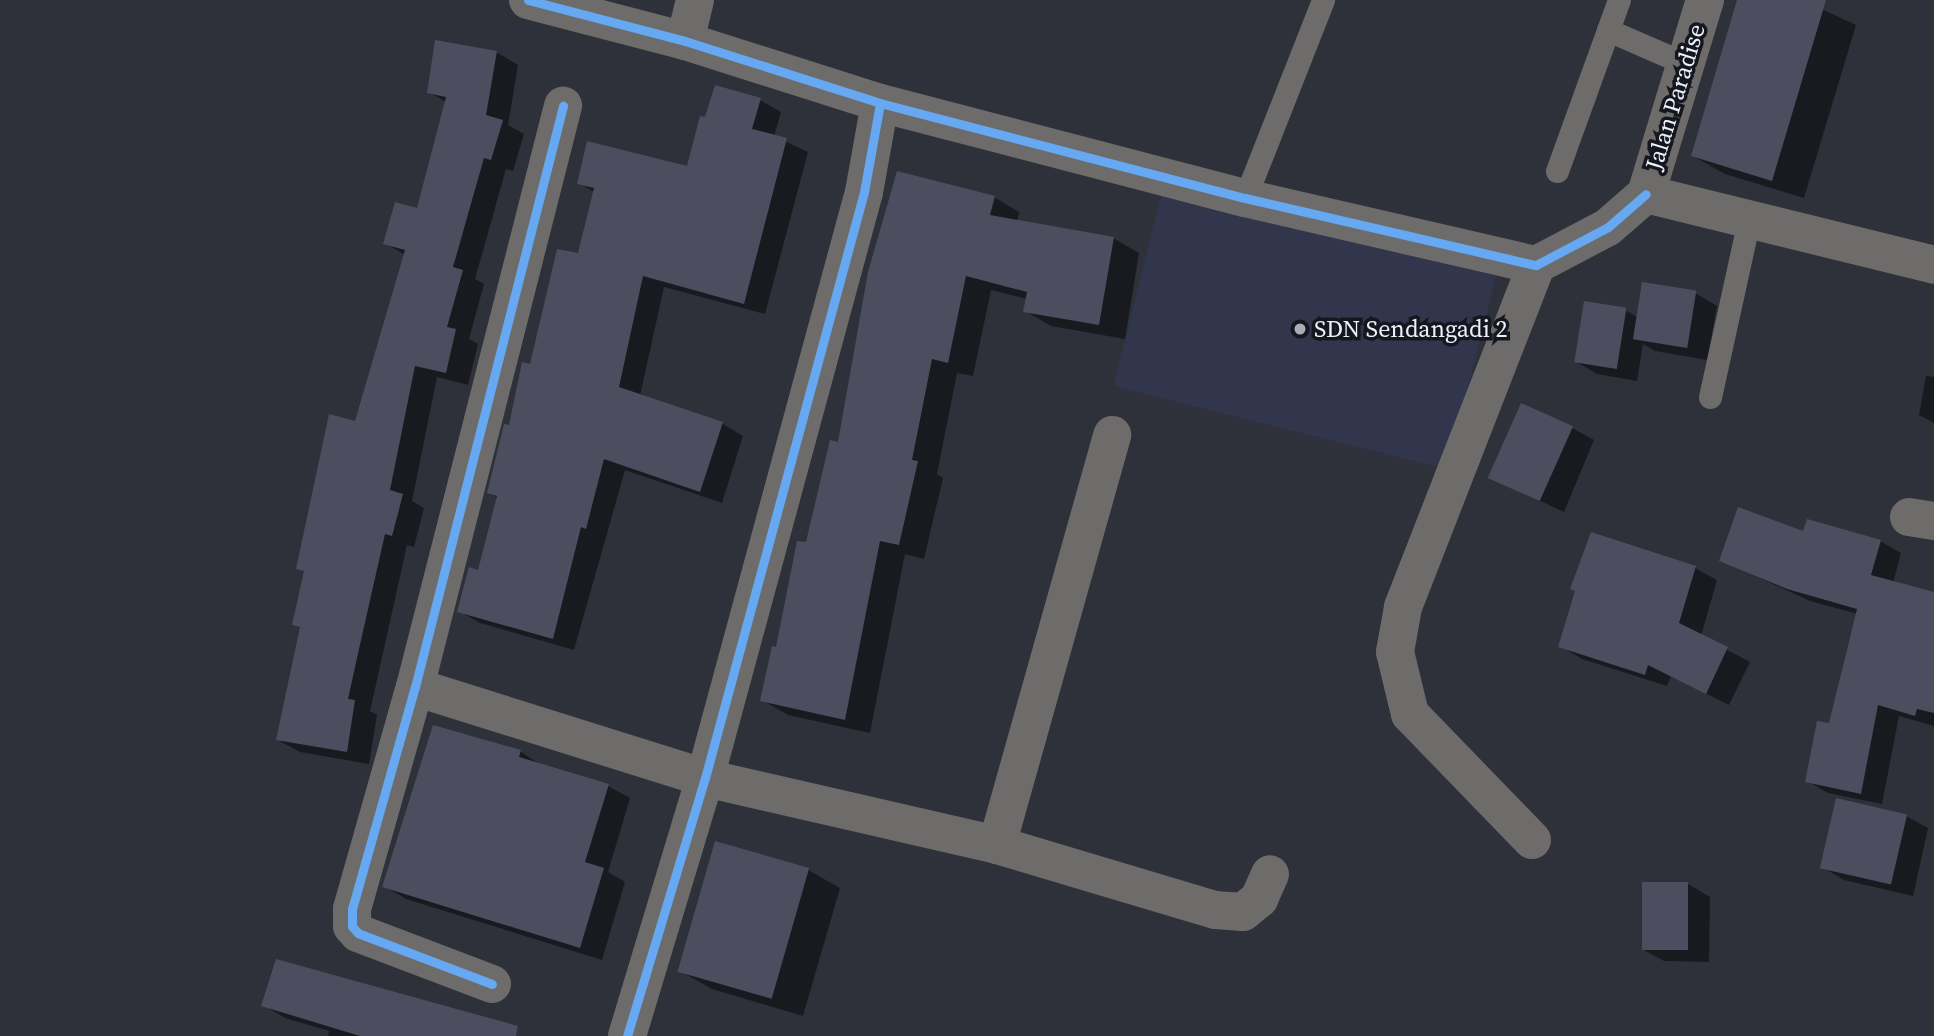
<!DOCTYPE html>
<style>
body{margin:0}
#map{position:relative;width:1934px;height:1036px;overflow:hidden;background:#2f313a;font-family:"Source Serif 4",serif}
div>[style]{position:absolute}
.built>*{inset:0;background:#32364c;transform-origin:0 0}
.shadow>*{inset:0;background:#0007}
.building>*{inset:0;background:#4c4e5f;transform-origin:0 0}
.service>*{height:23px;margin:-11.5px;padding:0 11.5px;transform-origin:11.5px;border-radius:11.5px;background:#6d6c6a}
.minor>*{height:38px;margin:-19px;padding:0 19px;transform-origin:19px;border-radius:19px;background:#6d6c6a}
.cycleway>*{height:9px;margin:-4.5px;padding:0 4.5px;transform-origin:4.5px;border-radius:4.5px;background:#66a8f1}
.dots>*{width:19px;height:19px;translate:-50% -50%;box-sizing:border-box;border:4px solid #15171e;border-radius:50%}
span{translate:-50% -50%;white-space:nowrap;text-align:center;line-height:1.15;-webkit-text-stroke:7px #15171e;paint-order:stroke}
.street-label{font-size:24px;color:#edf0fc}
.poi-label{font-size:24px;color:#edf0fc}
.left{translate:0 -50%;text-align:left}
</style>
<div id="map">
<div class="built">
<div style="left:1162px;top:193px;width:344px;height:199px;rotate:14deg"></div>
</div>
<div class="shadow">
<div style="clip-path:polygon(1739px 0,1802px 0,1856px 25px,1804px 198px,1725px 174px,1693px 156px)"></div>
<div style="clip-path:polygon(496px 52px,518px 65px,508px 125px,524px 134px,513px 171px,506px 169px,475px 279px,484px 284px,469px 339px,478px 344px,468px 385px,437px 377px,412px 501px,424px 508px,414px 547px,407px 545px,370px 711px,377px 715px,369px 764px,300px 752px,278px 740px,301px 628px,294px 624px,306px 572px,298px 568px,356px 423px,405px 255px,385px 243px,418px 210px,446px 102px,429px 92px)"></div>
<div style="clip-path:polygon(760px 100px,781px 112px,774px 136px,808px 152px,765px 314px,664px 287px,640px 396px,723px 424px,743px 436px,722px 503px,625px 470px,574px 650px,480px 623px,459px 611px,479px 572px,498px 498px,489px 492px,510px 428px,579px 255px,594px 192px,579px 183px,688px 168px,707px 120px)"></div>
<div style="clip-path:polygon(994px 197px,1019px 212px,1017px 222px,1113px 238px,1139px 253px,1125px 339px,1051px 326px,1025px 311px,1027px 299px,991px 290px,973px 376px,957px 373px,937px 474px,943px 478px,924px 559px,905px 554px,870px 733px,788px 715px,762px 700px,839px 444px)"></div>
<div style="clip-path:polygon(1695px 293px,1717px 306px,1707px 360px,1655px 351px,1643px 344px,1637px 381px,1597px 374px,1575px 361px,1625px 310px,1637px 317px)"></div>
<div style="clip-path:polygon(1926px 376px,1934px 377px,1934px 423px,1919px 415px)"></div>
<div style="clip-path:polygon(1572px 428px,1594px 440px,1564px 512px,1491px 478px)"></div>
<div style="clip-path:polygon(1805px 534px,1880px 541px,1901px 553px,1893px 583px,1934px 594px,1934px 726px,1899px 716px,1882px 804px,1828px 793px,1807px 781px,1830px 725px,1858px 614px,1810px 601px,1721px 560px)"></div>
<div style="clip-path:polygon(1695px 568px,1717px 580px,1701px 636px,1750px 662px,1729px 705px,1671px 676px,1667px 686px,1582px 659px,1560px 646px)"></div>
<div style="clip-path:polygon(520px 751px,542px 766px,608px 786px,630px 798px,608px 872px,625px 882px,602px 960px,406px 899px,384px 886px)"></div>
<div style="clip-path:polygon(1906px 816px,1928px 828px,1913px 896px,1844px 880px,1822px 867px)"></div>
<div style="clip-path:polygon(808px 870px,840px 888px,803px 1016px,712px 989px,680px 971px)"></div>
<div style="clip-path:polygon(1688px 884px,1710px 897px,1709px 962px,1664px 961px,1642px 949px)"></div>
<div style="clip-path:polygon(263px 1005px,483px 1028px,517px 1036px,328px 1036px,329px 1031px,285px 1018px)"></div>
</div>
<div class="building">
<div style="clip-path:polygon(1737px 0,1826px 0,1772px 181px,1691px 156px)"></div>
<div style="clip-path:polygon(435px 40px,497px 51px,486px 115px,503px 120px,491px 160px,484px 158px,453px 267px,463px 270px,447px 327px,456px 329px,446px 373px,415px 366px,390px 490px,403px 494px,392px 536px,385px 534px,359px 649px,348px 699px,355px 700px,347px 752px,276px 740px,300px 627px,292px 625px,304px 571px,296px 569px,329px 414px,355px 421px,405px 250px,383px 244px,395px 202px,417px 208px,446px 97px,427px 93px)"></div>
<div style="clip-path:polygon(715px 85px,761px 98px,752px 129px,787px 138px,744px 304px,643px 276px,619px 387px,723px 422px,700px 492px,604px 459px,586px 529px,581px 527px,553px 639px,457px 612px,469px 567px,478px 570px,497px 496px,487px 493px,504px 424px,509px 425px,522px 362px,530px 364px,557px 249px,578px 253px,594px 188px,577px 184px,587px 141px,687px 166px,700px 116px,705px 117px)"></div>
<div style="clip-path:polygon(897px 171px,995px 196px,990px 215px,1114px 237px,1099px 325px,1023px 312px,1027px 292px,966px 276px,948px 363px,932px 359px,912px 460px,918px 461px,899px 545px,880px 541px,845px 720px,760px 701px,772px 646px,776px 647px,797px 541px,806px 542px,830px 440px,838px 442px,868px 272px)"></div>
<div style="left:1642px;top:282px;width:55px;height:58px;rotate:9deg"></div>
<div style="left:1584px;top:301px;width:43px;height:62px;rotate:9deg"></div>
<div style="left:1521px;top:403px;width:57px;height:82px;rotate:24deg"></div>
<div style="clip-path:polygon(1738px 507px,1803px 531px,1807px 519px,1881px 540px,1871px 575px,1934px 592px,1934px 713px,1917px 709px,1915px 716px,1878px 705px,1861px 794px,1805px 782px,1817px 721px,1829px 723px,1857px 609px,1787px 589px,1719px 561px)"></div>
<div style="clip-path:polygon(1591px 532px,1696px 566px,1679px 623px,1728px 647px,1706px 694px,1648px 665px,1645px 675px,1558px 647px,1575px 591px,1570px 589px)"></div>
<div style="clip-path:polygon(433px 725px,521px 750px,519px 757px,609px 784px,585px 862px,604px 868px,580px 948px,382px 887px)"></div>
<div style="left:1836px;top:798px;width:73px;height:72px;rotate:13deg"></div>
<div style="left:715px;top:841px;width:98px;height:136px;rotate:16deg"></div>
<div style="left:1642px;top:882px;width:46px;height:68px"></div>
<div style="clip-path:polygon(276px 959px,518px 1026px,516px 1036px,360px 1036px,261px 1006px)"></div>
</div>
<div class="service">
<div style="left:1608px;top:30px;width:83px;rotate:23.5deg"></div>
<div style="left:1557px;top:171px;width:182px;rotate:-70.1deg"></div>
<div style="left:1245px;top:198px;width:213px;rotate:-68.5deg"></div>
<div style="left:1710px;top:397px;width:182px;rotate:-77.6deg"></div>
</div>
<div class="minor">
<div style="left:528px;top:0;width:162px;rotate:14.6deg"></div>
<div style="left:685px;top:41px;width:205px;rotate:17.6deg"></div>
<div style="left:880px;top:103px;width:377px;rotate:14.6deg"></div>
<div style="left:1245px;top:198px;width:299px;rotate:13deg"></div>
<div style="left:1536px;top:265px;width:81px;rotate:-27.8deg"></div>
<div style="left:1608px;top:227px;width:50px;rotate:-41deg"></div>
<div style="left:685px;top:41px;width:42px;rotate:-76.3deg"></div>
<div style="left:1646px;top:194px;width:297px;rotate:13.8deg"></div>
<div style="left:1646px;top:194px;width:203px;rotate:-73.1deg"></div>
<div style="left:1909px;top:517px;width:25px;rotate:9deg"></div>
<div style="left:415px;top:687px;width:304px;rotate:17.4deg"></div>
<div style="left:705px;top:778px;width:300px;rotate:12.9deg"></div>
<div style="left:997px;top:845px;width:227px;rotate:16.6deg"></div>
<div style="left:1215px;top:910px;width:28px;rotate:4deg"></div>
<div style="left:1243px;top:912px;width:21px;rotate:-39deg"></div>
<div style="left:1259px;top:899px;width:27px;rotate:-66deg"></div>
<div style="left:1532px;top:840px;width:175px;rotate:-134.1deg"></div>
<div style="left:1410px;top:714px;width:64px;rotate:-103.6deg"></div>
<div style="left:1395px;top:652px;width:46px;rotate:-79.9deg"></div>
<div style="left:1403px;top:607px;width:367px;rotate:-68.7deg"></div>
<div style="left:997px;top:845px;width:426px;rotate:-74.3deg"></div>
<div style="left:492px;top:984px;width:143px;rotate:-159.2deg"></div>
<div style="left:358px;top:933px;width:9px;rotate:-131deg"></div>
<div style="left:352px;top:926px;width:17px;rotate:-90deg"></div>
<div style="left:352px;top:909px;width:231px;rotate:-74.2deg"></div>
<div style="left:415px;top:687px;width:600px;rotate:-75.71deg"></div>
<div style="left:627px;top:1036px;width:270px;rotate:-73.2deg"></div>
<div style="left:705px;top:778px;width:607px;rotate:-74.82deg"></div>
<div style="left:864px;top:192px;width:90px;rotate:-79.8deg"></div>
</div>
<div class="cycleway">
<div style="left:528px;top:0;width:162px;rotate:14.6deg"></div>
<div style="left:685px;top:41px;width:205px;rotate:17.6deg"></div>
<div style="left:880px;top:103px;width:377px;rotate:14.6deg"></div>
<div style="left:1245px;top:198px;width:299px;rotate:13deg"></div>
<div style="left:1536px;top:265px;width:81px;rotate:-27.8deg"></div>
<div style="left:1608px;top:227px;width:50px;rotate:-41deg"></div>
<div style="left:492px;top:984px;width:143px;rotate:-159.2deg"></div>
<div style="left:358px;top:933px;width:9px;rotate:-131deg"></div>
<div style="left:352px;top:926px;width:17px;rotate:-90deg"></div>
<div style="left:352px;top:909px;width:231px;rotate:-74.2deg"></div>
<div style="left:415px;top:687px;width:600px;rotate:-75.71deg"></div>
<div style="left:627px;top:1036px;width:270px;rotate:-73.2deg"></div>
<div style="left:705px;top:778px;width:607px;rotate:-74.82deg"></div>
<div style="left:864px;top:192px;width:90px;rotate:-79.8deg"></div>
</div>
<div class="dots">
<div style="left:1300px;top:329px;background:#aaadb8"></div>
</div>
<div class="street-label">
<span style="left:1675px;top:97px;rotate:-73deg">Jalan Paradise</span>
</div>
<div class="poi-label">
<span class="left" style="left:1314px;top:329px">SDN Sendangadi 2</span>
</div>
</div>
